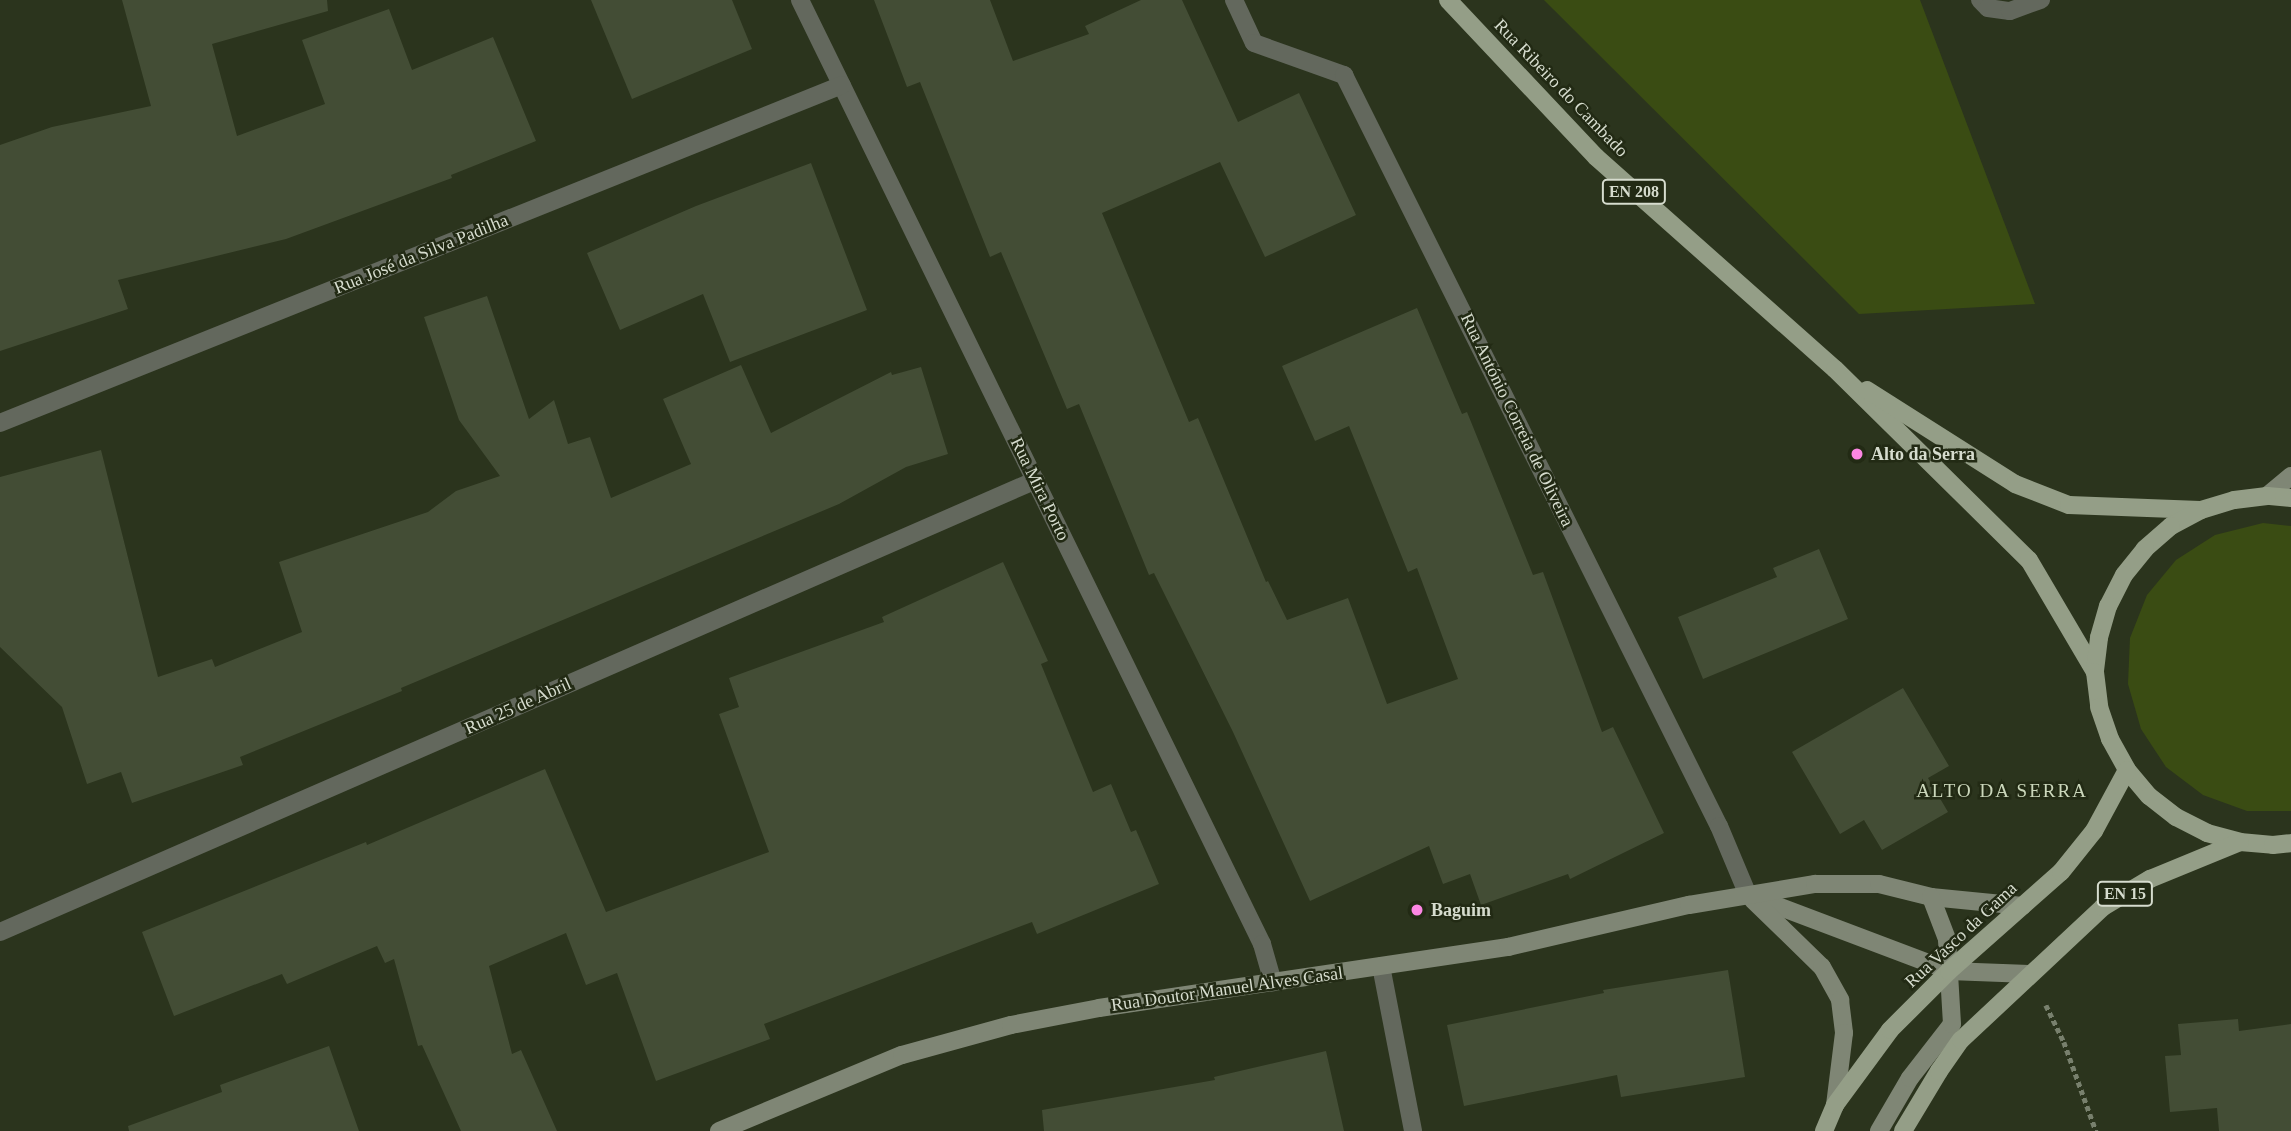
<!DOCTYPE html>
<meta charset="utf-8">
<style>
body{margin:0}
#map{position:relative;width:2291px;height:1131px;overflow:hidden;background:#2b341d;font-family:Georgia,serif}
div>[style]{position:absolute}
.green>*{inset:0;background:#3a4c13}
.building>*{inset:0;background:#434d35}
.path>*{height:4.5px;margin-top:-2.25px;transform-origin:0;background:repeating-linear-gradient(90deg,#78806d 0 5px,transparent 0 8.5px)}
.lane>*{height:18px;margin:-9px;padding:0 9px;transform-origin:9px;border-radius:9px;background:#63685d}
.street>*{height:18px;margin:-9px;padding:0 9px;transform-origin:9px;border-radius:9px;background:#63685d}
.secondary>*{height:18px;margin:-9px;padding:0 9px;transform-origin:9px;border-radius:9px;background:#7f8675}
.primary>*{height:18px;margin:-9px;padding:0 9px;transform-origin:9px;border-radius:9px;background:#949e87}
.dots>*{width:19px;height:19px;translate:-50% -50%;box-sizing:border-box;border:4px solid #222a14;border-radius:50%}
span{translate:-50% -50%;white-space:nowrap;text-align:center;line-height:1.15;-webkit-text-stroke:5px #222a14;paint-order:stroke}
.shield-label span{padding:2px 5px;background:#222a14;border:2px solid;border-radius:5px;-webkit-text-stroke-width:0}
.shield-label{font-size:16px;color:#d6dcce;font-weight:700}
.street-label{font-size:18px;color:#d6dcce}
.poi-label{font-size:18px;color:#d6dcce;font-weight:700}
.left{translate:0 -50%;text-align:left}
.neighbourhood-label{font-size:19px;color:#cbd7bb;letter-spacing:2px}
</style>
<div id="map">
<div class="green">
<div style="clip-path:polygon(1544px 0,1920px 0,2035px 304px,1859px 314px)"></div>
<div style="clip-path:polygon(2263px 523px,2291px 526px,2291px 811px,2247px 811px,2203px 795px,2166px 767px,2141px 729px,2128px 684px,2130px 638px,2147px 595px,2176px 560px,2215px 535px)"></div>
</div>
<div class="building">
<div style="clip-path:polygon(122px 0,327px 0,328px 11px,212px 44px,237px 136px,325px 104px,302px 40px,389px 9px,412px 70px,493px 37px,536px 141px,451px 175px,452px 178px,286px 239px,118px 280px,128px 309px,0 351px,0 145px,52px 127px,151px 106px)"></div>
<div style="clip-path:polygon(591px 0,732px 0,752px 49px,632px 99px)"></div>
<div style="clip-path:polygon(874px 0,990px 0,1013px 61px,1089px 34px,1085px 26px,1141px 0,1182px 0,1238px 122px,1299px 93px,1356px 215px,1265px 257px,1220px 162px,1102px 213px,1189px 422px,1198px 418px,1266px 582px,1268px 581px,1287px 620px,1348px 598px,1387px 704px,1458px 679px,1417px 568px,1408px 572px,1349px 426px,1315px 441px,1282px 366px,1417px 308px,1462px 414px,1467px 412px,1533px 575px,1543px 572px,1602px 732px,1613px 727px,1664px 833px,1570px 879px,1568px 874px,1481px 905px,1470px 874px,1443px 884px,1429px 846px,1310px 901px,1233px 732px,1154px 573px,1149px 575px,1079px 404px,1067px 409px,1001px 252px,990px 257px,920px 82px,907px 87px)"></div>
<div style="clip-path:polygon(811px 163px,867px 310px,730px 362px,703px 294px,620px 330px,587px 253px,696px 206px)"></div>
<div style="clip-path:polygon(487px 296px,529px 419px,554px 400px,568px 444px,590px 437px,611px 498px,691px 464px,663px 399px,741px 365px,771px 433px,891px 372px,892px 375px,921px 367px,948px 454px,906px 467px,839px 504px,401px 688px,402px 691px,240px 757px,243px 765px,132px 803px,121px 772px,87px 784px,62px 707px,0 647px,0 477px,101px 450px,158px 677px,212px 659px,215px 667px,302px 632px,279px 562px,428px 512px,456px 491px,500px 476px,459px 420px,424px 317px)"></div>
<div style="clip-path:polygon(1819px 549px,1848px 619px,1703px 679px,1678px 617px,1777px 577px,1773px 568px)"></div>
<div style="clip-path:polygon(1003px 562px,1048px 661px,1041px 664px,1093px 792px,1111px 784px,1131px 832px,1136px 830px,1159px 884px,1037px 934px,1032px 922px,764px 1024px,770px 1039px,656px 1081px,617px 973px,586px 985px,566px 933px,489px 966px,512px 1054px,521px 1050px,557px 1131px,461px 1131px,422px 1045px,418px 1046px,394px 959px,385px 963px,377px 946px,287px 984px,282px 974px,174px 1016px,142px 932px,366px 842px,367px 845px,545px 769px,606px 912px,769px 852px,719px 714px,739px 707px,729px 678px,884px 622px,882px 617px)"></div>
<div style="clip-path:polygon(1903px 688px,1949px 766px,1928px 778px,1948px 812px,1882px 850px,1864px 820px,1840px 834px,1792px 752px)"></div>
<div style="clip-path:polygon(1728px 970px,1745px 1077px,1621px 1097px,1617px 1075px,1464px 1106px,1447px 1025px,1604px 993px,1603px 990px)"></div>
<div style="clip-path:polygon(2238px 1019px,2239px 1031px,2291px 1024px,2291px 1131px,2219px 1131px,2217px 1108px,2170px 1112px,2165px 1056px,2181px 1055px,2178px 1024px)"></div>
<div style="clip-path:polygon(329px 1046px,359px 1131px,129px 1131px,128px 1126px,222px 1092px,220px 1085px)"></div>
<div style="clip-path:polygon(1326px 1051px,1344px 1131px,1044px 1131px,1042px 1110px,1215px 1080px,1214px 1077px)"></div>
</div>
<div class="path">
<div style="left:2046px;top:1005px;width:41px;rotate:64.1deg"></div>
<div style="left:2064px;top:1042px;width:95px;rotate:70.2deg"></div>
</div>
<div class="lane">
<div style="left:1980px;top:0;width:11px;rotate:45deg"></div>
<div style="left:1988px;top:8px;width:22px;rotate:8deg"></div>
<div style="left:2010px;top:11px;width:33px;rotate:-20deg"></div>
</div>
<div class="street">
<div style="left:800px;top:0;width:1051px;rotate:63.92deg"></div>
<div style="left:1262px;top:944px;width:40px;rotate:74deg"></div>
<div style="left:1234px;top:0;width:47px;rotate:65.1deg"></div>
<div style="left:1254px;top:43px;width:96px;rotate:19.6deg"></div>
<div style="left:1344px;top:75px;width:839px;rotate:63.47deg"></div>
<div style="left:1719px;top:826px;width:75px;rotate:67.2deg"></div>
<div style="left:0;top:423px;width:907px;rotate:-21.87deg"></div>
<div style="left:0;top:932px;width:1130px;rotate:-23.57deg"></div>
<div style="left:1381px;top:966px;width:168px;rotate:79deg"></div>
</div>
<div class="secondary">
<div style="left:2267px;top:496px;width:31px;rotate:-40deg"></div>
<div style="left:1751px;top:896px;width:212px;rotate:20.7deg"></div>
<div style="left:1949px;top:971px;width:80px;rotate:2.1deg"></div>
<div style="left:1753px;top:900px;width:96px;rotate:44.2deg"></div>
<div style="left:1822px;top:967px;width:38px;rotate:61deg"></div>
<div style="left:1840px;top:1000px;width:33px;rotate:83deg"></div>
<div style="left:1844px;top:1033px;width:73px;rotate:97.1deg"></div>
<div style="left:719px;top:1131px;width:198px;rotate:-22.6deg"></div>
<div style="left:902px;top:1055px;width:113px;rotate:-15.4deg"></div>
<div style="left:1011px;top:1025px;width:90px;rotate:-10.9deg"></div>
<div style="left:1099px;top:1008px;width:414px;rotate:-8.5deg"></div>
<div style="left:1508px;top:947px;width:186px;rotate:-13.1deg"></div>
<div style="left:1689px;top:905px;width:128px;rotate:-9.5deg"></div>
<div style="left:1815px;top:884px;width:64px"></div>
<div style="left:1879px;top:884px;width:54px;rotate:14deg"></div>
<div style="left:1931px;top:897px;width:92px;rotate:5.6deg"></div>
<div style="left:1879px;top:1131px;width:61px;rotate:-59.7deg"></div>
<div style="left:1910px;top:1078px;width:68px;rotate:-52.1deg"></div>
<div style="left:1952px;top:1024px;width:85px;rotate:-93.4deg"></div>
<div style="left:1947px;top:939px;width:45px;rotate:-110.9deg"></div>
</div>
<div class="primary">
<div style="left:1448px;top:0;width:216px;rotate:46.7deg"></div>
<div style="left:1596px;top:157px;width:319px;rotate:41.6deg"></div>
<div style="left:1835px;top:369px;width:272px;rotate:44.6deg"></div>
<div style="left:2029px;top:560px;width:130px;rotate:59.5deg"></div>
<div style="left:1867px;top:390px;width:175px;rotate:32.4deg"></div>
<div style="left:2015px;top:484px;width:58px;rotate:21.3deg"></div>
<div style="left:2069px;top:505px;width:131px;rotate:2.2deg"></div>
<div style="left:2291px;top:498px;width:24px;rotate:-175deg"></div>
<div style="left:2267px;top:496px;width:33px;rotate:173deg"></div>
<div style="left:2234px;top:500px;width:34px;rotate:163deg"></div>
<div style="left:2201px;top:510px;width:34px;rotate:152deg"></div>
<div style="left:2171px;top:526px;width:35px;rotate:139deg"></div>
<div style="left:2145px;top:549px;width:33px;rotate:129deg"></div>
<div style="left:2124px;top:575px;width:35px;rotate:117deg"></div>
<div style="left:2108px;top:606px;width:33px;rotate:106deg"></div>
<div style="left:2099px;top:638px;width:34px;rotate:97deg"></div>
<div style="left:2095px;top:672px;width:35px;rotate:83deg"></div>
<div style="left:2099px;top:707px;width:34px;rotate:71deg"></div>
<div style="left:2110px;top:739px;width:35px;rotate:61deg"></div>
<div style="left:2127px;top:770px;width:34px;rotate:50deg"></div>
<div style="left:2149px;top:796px;width:34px;rotate:38deg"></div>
<div style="left:2176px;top:817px;width:35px;rotate:27deg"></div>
<div style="left:2207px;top:833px;width:34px;rotate:15deg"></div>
<div style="left:2240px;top:842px;width:33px;rotate:5deg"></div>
<div style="left:2273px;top:845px;width:18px;rotate:-6deg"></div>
<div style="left:1824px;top:1131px;width:28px;rotate:-67deg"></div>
<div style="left:1835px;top:1105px;width:93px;rotate:-53.7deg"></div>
<div style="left:1890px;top:1030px;width:83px;rotate:-45deg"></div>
<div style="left:1949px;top:971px;width:149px;rotate:-41.5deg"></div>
<div style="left:2061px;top:872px;width:53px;rotate:-51.2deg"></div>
<div style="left:2094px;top:831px;width:69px;rotate:-61.6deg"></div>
<div style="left:1903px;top:1131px;width:70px;rotate:-59deg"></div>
<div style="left:1939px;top:1071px;width:38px;rotate:-55deg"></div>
<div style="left:1961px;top:1040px;width:195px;rotate:-43.1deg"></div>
<div style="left:2103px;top:907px;width:55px;rotate:-30.8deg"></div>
<div style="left:2150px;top:879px;width:97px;rotate:-22.3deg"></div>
</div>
<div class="dots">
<div style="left:1857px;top:454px;background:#fc86e3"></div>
<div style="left:1417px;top:910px;background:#fc86e3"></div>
</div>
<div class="shield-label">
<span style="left:1634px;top:192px">EN 208</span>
<span style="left:2125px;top:894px">EN 15</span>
</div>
<div class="street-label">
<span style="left:1561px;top:88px;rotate:46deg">Rua Ribeiro do Cambado</span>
<span style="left:421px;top:254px;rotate:-22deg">Rua José da Silva Padilha</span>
<span style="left:1517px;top:420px;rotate:64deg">Rua António Correia de Oliveira</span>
<span style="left:1040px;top:489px;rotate:64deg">Rua Mira Porto</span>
<span style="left:518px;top:706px;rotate:-24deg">Rua 25 de Abril</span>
<span style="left:1961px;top:935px;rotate:-43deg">Rua Vasco da Gama</span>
<span style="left:1227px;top:989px;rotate:-8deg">Rua Doutor Manuel Alves Casal</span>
</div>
<div class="poi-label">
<span class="left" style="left:1871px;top:454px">Alto da Serra</span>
<span class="left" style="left:1431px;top:910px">Baguim</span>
</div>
<div class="neighbourhood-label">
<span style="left:2002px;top:791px">ALTO DA SERRA</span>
</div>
</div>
